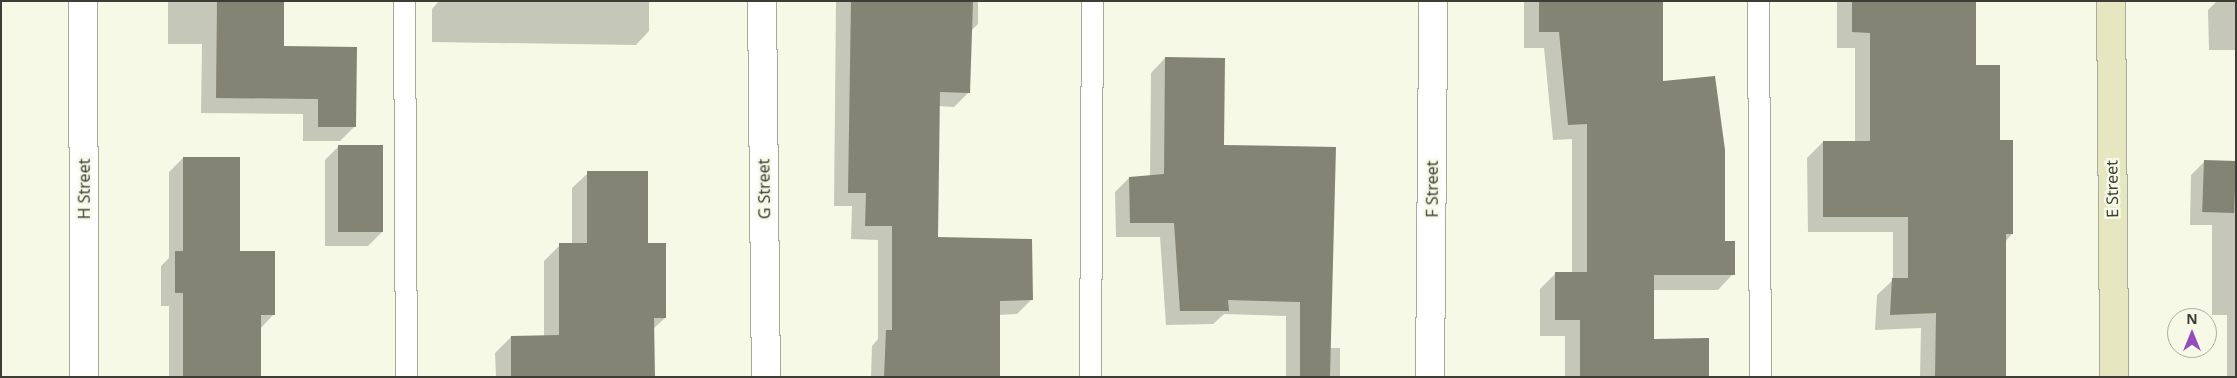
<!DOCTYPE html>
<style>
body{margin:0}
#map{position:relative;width:2237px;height:378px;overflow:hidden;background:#f7f9e7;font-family:"Noto Sans",sans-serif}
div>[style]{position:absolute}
.shadow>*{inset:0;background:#0003}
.building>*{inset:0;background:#838474;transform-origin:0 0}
.roads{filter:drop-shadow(1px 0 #a9ab9a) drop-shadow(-1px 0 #a9ab9a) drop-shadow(0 1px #a9ab9a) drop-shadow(0 -1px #a9ab9a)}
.lane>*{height:21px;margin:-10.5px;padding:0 10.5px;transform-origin:10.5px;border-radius:10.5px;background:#fff}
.street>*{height:28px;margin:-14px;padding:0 14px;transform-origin:14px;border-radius:14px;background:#fff}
.secondary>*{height:28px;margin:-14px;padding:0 14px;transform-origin:14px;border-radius:14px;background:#e6e7c1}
span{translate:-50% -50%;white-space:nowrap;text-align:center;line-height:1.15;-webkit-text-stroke:5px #f7f9e7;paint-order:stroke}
.street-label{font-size:16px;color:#3d3d36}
.frame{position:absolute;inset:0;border:2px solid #3d3d36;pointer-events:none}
.north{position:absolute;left:2167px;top:308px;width:50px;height:50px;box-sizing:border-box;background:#f7f9e7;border:1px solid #adaea0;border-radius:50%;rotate:0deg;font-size:14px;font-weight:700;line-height:20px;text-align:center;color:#3d3d36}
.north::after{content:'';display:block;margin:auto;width:18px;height:22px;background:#954bbd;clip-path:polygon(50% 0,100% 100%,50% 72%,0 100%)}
</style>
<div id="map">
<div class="shadow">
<div style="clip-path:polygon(168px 1px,282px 1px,283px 47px,355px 126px,340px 141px,303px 141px,303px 114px,201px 113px,202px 44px,168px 44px)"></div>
<div style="clip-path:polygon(439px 1px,649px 1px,649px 31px,636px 45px,432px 42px,432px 9px)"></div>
<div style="clip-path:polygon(836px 1px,978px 1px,978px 24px,970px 32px,969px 92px,954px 107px,938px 106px,936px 238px,1031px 300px,1017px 314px,998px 315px,998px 377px,871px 377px,872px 346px,878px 339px,878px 240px,851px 239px,852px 206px,834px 206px)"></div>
<div style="clip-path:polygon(1524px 1px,1662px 1px,1662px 82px,1733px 274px,1718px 290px,1653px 290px,1653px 340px,1708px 377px,1565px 377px,1565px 336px,1540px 336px,1540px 289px,1556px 273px,1572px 273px,1572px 139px,1553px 140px,1544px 48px,1524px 48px)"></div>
<div style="clip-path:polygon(1837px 1px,1975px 1px,1974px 67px,1999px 141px,2012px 234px,2005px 242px,2005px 377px,1920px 377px,1921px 328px,1875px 330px,1877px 295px,1893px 280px,1893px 232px,1808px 232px,1807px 158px,1823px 142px,1855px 142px,1855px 48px,1837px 48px)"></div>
<div style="clip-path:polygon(2217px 1px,2236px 1px,2236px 50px,2209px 50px,2208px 10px)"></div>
<div style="clip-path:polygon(1165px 58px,1222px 146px,1330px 348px,1340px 348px,1340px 377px,1286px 377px,1286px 316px,1224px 314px,1213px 324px,1166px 325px,1160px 237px,1116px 237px,1115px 192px,1129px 178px,1150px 177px,1151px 73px)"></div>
<div style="clip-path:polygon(339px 146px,382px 232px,368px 246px,325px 246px,325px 160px)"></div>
<div style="clip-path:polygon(183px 158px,274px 314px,260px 329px,260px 377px,169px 377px,169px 306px,161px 306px,161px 266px,169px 258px,169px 172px)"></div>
<div style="clip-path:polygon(2204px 162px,2236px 162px,2236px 377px,2227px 377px,2227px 315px,2212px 315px,2212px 225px,2190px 225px,2191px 175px)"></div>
<div style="clip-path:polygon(588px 173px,646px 245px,665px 318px,653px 329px,654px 377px,496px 377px,495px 353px,511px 337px,544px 337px,544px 261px,560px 245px,572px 245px,572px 188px)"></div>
</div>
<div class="building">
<div style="clip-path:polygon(217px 1px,284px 1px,284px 46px,357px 47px,356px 127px,318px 127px,318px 99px,216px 98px)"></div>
<div style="clip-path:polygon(851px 1px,973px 1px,970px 93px,940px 92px,938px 237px,1032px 239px,1033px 300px,1000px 301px,1000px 377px,884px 377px,886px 330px,892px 330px,892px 226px,865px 226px,866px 193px,848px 193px)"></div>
<div style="clip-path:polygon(1539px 1px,1663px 1px,1663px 81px,1715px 76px,1725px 150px,1725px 241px,1735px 241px,1735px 275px,1654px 275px,1654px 339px,1709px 338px,1709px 377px,1580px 377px,1580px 320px,1555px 320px,1555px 272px,1587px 272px,1587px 124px,1568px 125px,1559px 32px,1539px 32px)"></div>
<div style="clip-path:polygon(1852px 1px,1976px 1px,1976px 65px,2000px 65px,2000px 140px,2013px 140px,2013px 234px,2006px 234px,2006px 377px,1935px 377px,1936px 313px,1890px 315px,1892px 278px,1908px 278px,1908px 217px,1823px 217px,1823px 141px,1870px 141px,1870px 33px,1852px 32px)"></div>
<div style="clip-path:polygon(1165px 57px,1225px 58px,1224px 145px,1336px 147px,1330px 377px,1300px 377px,1300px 302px,1228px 300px,1229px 311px,1180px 311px,1174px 223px,1130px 223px,1129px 177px,1164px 174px)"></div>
<div style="left:338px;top:145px;width:45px;height:87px"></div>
<div style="clip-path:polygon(183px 157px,240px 157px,240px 251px,275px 251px,275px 315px,261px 315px,261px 377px,183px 377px,183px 293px,175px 293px,175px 251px,183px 251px)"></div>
<div style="left:2204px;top:160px;width:32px;height:52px;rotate:2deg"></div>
<div style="clip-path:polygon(587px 171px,648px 171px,648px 243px,666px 243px,666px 318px,654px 318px,655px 377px,511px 377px,511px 336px,559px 335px,559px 243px,587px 243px)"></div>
</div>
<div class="roads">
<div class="lane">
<div style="left:404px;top:1px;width:376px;rotate:89.7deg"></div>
<div style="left:1758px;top:1px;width:376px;rotate:89.7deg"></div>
<div style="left:1090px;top:377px;width:376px;rotate:-89.7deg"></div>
</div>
<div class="street">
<div style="left:83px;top:1px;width:376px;rotate:89.8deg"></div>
<div style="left:762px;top:1px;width:376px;rotate:89.4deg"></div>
<div style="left:1430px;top:377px;width:376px;rotate:-89.5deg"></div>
</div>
<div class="secondary">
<div style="left:2111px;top:1px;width:376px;rotate:89.5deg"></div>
</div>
</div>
<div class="street-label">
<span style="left:84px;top:189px;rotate:-90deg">H Street</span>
<span style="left:764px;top:189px;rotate:-91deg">G Street</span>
<span style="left:1432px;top:189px;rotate:-90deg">F Street</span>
<span style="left:2112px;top:189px;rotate:-91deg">E Street</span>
</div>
<div class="frame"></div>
<div class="north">N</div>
</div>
